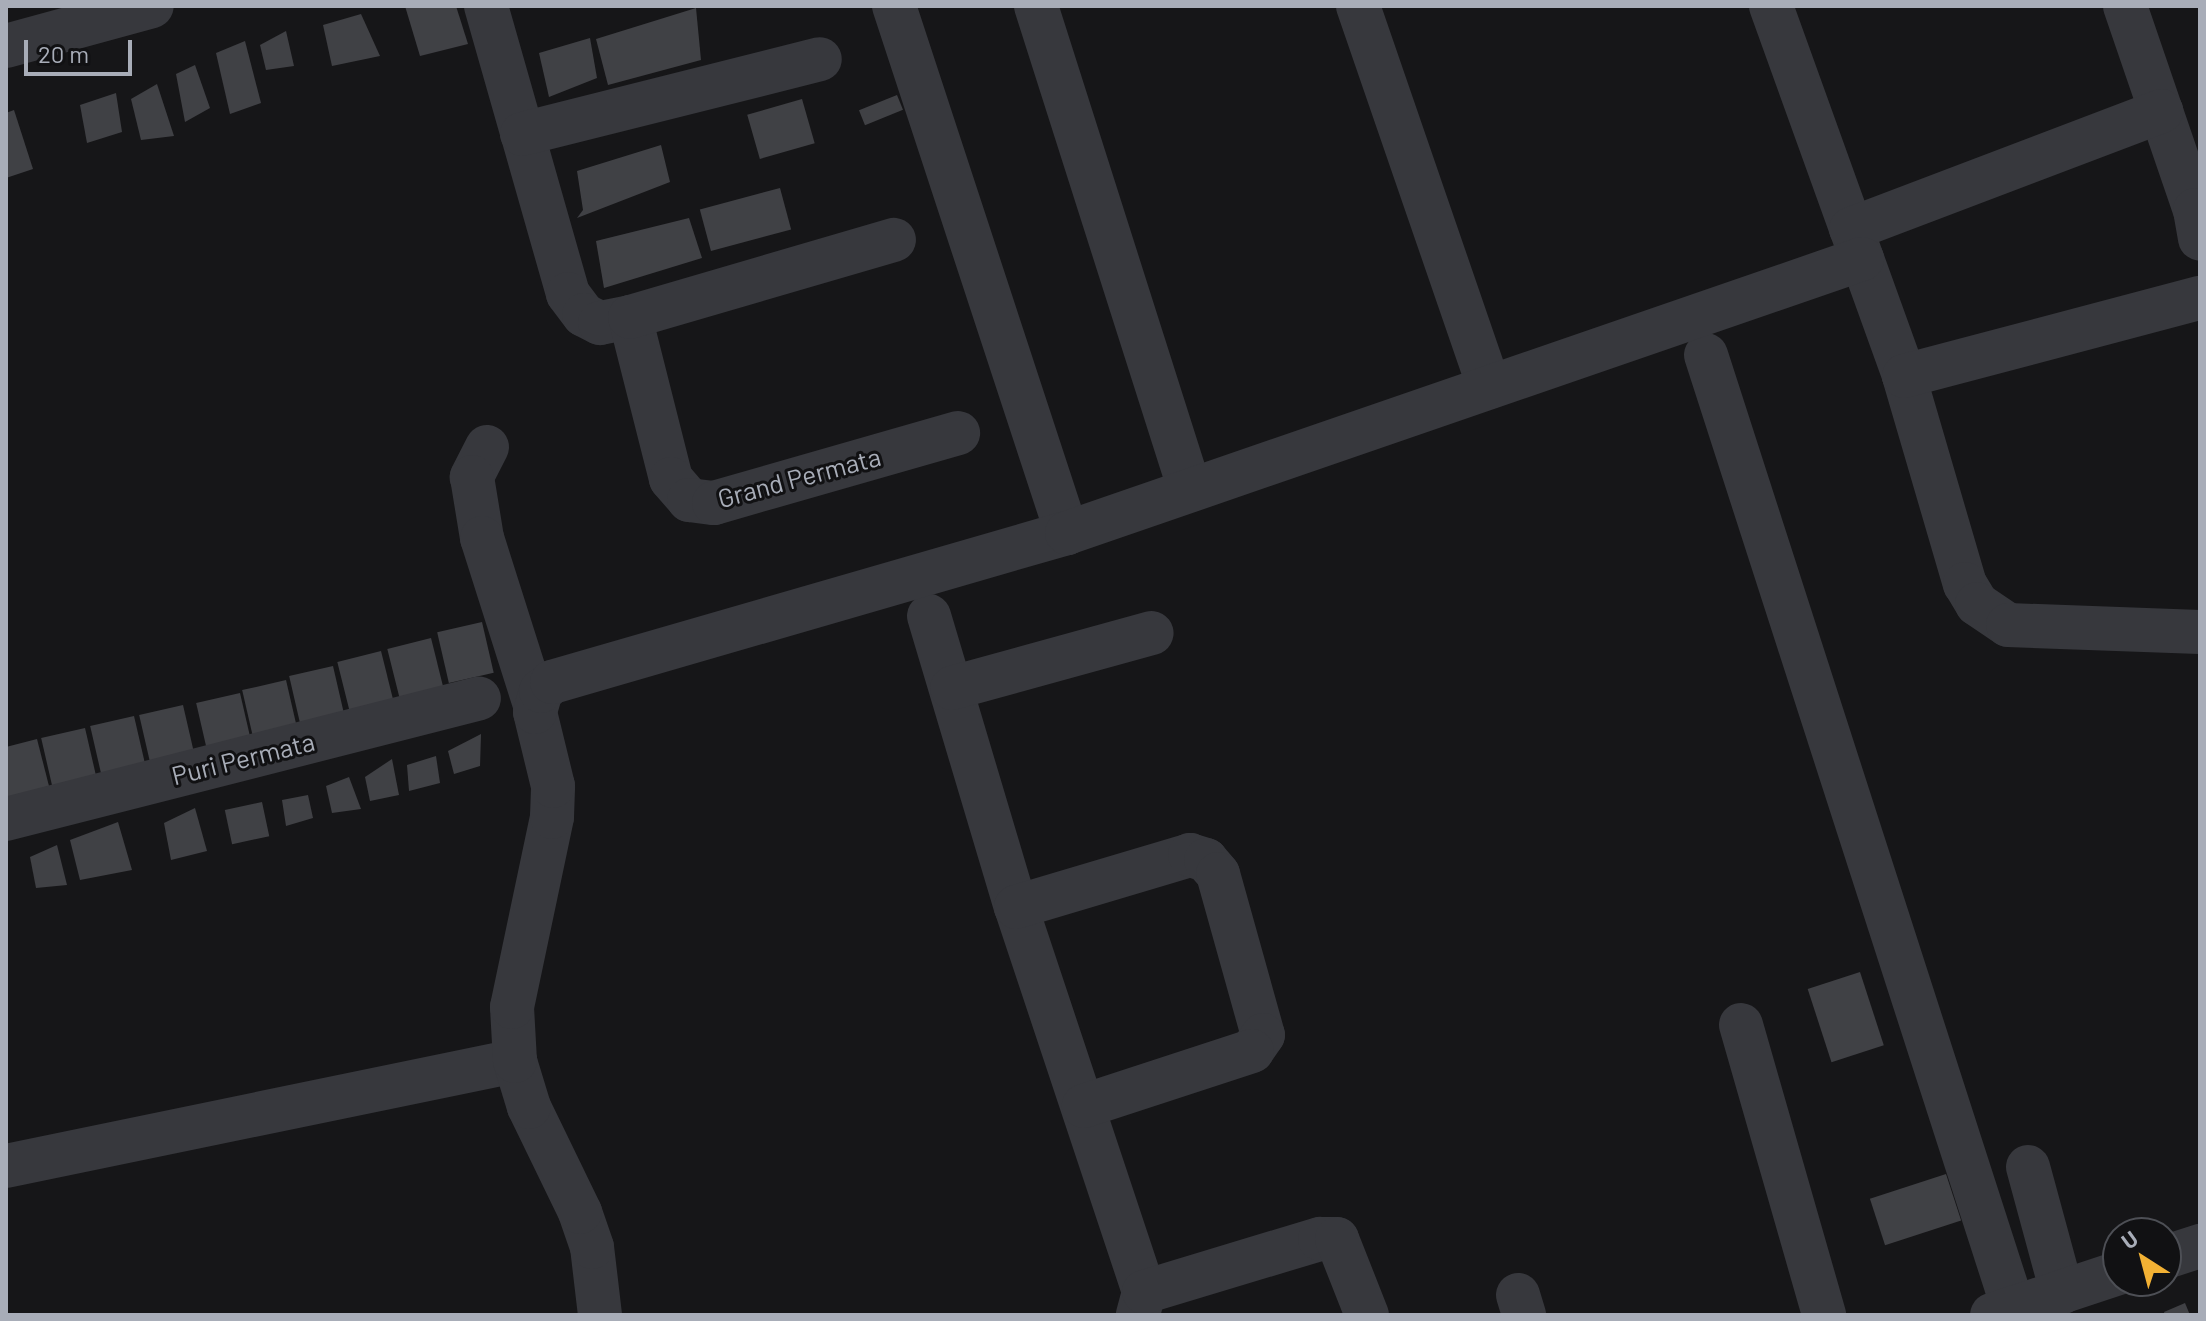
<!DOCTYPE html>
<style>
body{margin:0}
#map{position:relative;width:2206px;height:1321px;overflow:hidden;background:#161618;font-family:Barlow,sans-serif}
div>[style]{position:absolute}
.building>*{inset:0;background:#404145;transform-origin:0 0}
.minor>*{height:44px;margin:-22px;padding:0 22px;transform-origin:22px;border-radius:22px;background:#37383d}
span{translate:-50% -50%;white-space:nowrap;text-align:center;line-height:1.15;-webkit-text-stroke:6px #111113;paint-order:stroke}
.street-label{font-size:26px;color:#a8adb8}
.frame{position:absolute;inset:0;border:8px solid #a8adb8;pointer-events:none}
.north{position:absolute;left:2102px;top:1217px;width:80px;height:80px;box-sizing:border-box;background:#111113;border:2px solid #4d4f55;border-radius:50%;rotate:324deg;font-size:22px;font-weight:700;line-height:32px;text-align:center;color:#a8adb8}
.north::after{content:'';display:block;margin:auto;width:28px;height:36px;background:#f2b134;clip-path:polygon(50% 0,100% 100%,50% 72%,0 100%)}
.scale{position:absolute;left:24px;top:40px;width:108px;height:36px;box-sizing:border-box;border:4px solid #a8adb8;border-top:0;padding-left:10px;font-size:24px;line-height:28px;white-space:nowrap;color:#a8adb8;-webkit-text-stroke:6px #111113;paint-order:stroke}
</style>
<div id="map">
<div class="building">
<div style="clip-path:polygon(405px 6px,456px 6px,468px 44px,420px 56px)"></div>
<div style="clip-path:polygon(696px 8px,701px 60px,608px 85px,596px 39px)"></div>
<div style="clip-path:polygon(361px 14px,380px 56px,332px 66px,323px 25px)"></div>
<div style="clip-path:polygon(286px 31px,294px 66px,266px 70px,260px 45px)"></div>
<div style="clip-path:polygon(590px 38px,597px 78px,549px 97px,539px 53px)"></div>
<div style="clip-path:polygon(245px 41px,261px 103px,230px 114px,216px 53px)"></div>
<div style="clip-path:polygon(195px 65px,210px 108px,185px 122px,176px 74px)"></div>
<div style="clip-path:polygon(157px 84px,174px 136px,141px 140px,131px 99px)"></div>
<div style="clip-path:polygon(116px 93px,122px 132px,87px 143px,80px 105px)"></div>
<div style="left:897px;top:95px;width:16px;height:41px;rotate:68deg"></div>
<div style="left:802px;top:99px;width:46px;height:57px;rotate:74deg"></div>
<div style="clip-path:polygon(14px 110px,33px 169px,6px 178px,6px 113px)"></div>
<div style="clip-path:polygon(661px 145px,670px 182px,577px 218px,583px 210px,577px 171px)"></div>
<div style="left:780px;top:188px;width:43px;height:83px;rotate:75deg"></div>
<div style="clip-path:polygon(689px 218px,702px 258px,604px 288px,596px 241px)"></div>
<div style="left:482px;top:622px;width:52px;height:46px;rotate:77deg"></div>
<div style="left:431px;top:638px;width:53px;height:45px;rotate:76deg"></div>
<div style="left:381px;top:651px;width:53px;height:45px;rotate:76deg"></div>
<div style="left:333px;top:666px;width:52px;height:45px;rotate:77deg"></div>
<div style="left:286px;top:680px;width:53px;height:45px;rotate:77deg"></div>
<div style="left:240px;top:693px;width:52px;height:45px;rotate:77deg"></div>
<div style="left:183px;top:705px;width:52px;height:45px;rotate:77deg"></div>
<div style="left:134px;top:716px;width:52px;height:45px;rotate:77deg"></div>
<div style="left:85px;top:728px;width:52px;height:45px;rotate:77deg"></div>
<div style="clip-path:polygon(481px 734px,480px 766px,454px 774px,448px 751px)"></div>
<div style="clip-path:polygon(37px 739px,50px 790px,6px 801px,6px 747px)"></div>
<div style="clip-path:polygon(436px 756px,440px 783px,409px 791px,407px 765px)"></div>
<div style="clip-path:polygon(392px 759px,399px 795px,370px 801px,365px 777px)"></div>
<div style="clip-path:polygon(349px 777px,361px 809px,332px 813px,326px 786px)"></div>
<div style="clip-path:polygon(308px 795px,313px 818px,286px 826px,282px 800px)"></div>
<div style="left:262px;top:802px;width:35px;height:38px;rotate:78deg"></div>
<div style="clip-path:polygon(195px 808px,207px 851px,171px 860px,164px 823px)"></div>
<div style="clip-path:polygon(118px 822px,132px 870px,80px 880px,70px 840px)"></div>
<div style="clip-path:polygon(57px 845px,67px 885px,36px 888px,30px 857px)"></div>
<div style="left:1860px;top:972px;width:77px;height:55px;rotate:72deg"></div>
<div style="left:1946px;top:1174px;width:49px;height:80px;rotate:72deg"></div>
<div style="clip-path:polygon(2185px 1303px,2190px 1315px,2165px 1315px,2164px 1312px)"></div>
</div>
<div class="minor">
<div style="left:486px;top:6px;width:299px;rotate:74.1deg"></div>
<div style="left:568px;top:294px;width:26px;rotate:53deg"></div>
<div style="left:584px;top:315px;width:18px;rotate:27deg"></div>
<div style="left:600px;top:323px;width:31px;rotate:-11deg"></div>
<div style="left:630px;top:317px;width:167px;rotate:75.8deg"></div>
<div style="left:671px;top:479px;width:28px;rotate:49deg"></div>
<div style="left:689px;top:500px;width:25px;rotate:7deg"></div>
<div style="left:714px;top:503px;width:254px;rotate:-16deg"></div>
<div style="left:894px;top:6px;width:555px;rotate:71.83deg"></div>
<div style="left:1036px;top:6px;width:508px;rotate:72.35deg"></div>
<div style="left:1358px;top:6px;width:403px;rotate:71deg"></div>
<div style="left:1771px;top:6px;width:393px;rotate:70.2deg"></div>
<div style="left:1904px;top:376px;width:217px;rotate:73.7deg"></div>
<div style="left:1965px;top:584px;width:23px;rotate:59deg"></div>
<div style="left:1977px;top:604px;width:37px;rotate:34deg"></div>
<div style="left:2008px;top:625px;width:192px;rotate:2.1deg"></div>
<div style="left:2125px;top:6px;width:216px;rotate:71.1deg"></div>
<div style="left:2195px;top:210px;width:29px;rotate:80deg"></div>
<div style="left:6px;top:46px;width:151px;rotate:-15.3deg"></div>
<div style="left:522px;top:134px;width:307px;rotate:-14.1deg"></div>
<div style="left:1851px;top:229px;width:332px;rotate:-20.8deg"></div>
<div style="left:630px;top:317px;width:275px;rotate:-16.3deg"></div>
<div style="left:1706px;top:355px;width:1000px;rotate:72.13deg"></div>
<div style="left:1904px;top:376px;width:306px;rotate:-14.8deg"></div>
<div style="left:487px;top:447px;width:34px;rotate:117deg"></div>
<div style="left:472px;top:477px;width:62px;rotate:80.7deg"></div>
<div style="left:482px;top:538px;width:172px;rotate:72.4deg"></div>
<div style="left:929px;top:616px;width:304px;rotate:73.4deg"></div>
<div style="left:1016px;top:907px;width:406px;rotate:71.6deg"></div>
<div style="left:1144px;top:1292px;width:24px;rotate:105deg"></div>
<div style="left:952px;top:688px;width:207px;rotate:-15.4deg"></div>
<div style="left:6px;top:819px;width:488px;rotate:-14.3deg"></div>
<div style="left:1016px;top:907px;width:182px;rotate:-16.6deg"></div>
<div style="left:1190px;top:855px;width:17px;rotate:17deg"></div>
<div style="left:1206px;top:860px;width:18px;rotate:49deg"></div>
<div style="left:1218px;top:874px;width:167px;rotate:74.4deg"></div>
<div style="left:1263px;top:1035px;width:19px;rotate:125deg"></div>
<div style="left:1252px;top:1051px;width:177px;rotate:161.9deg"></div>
<div style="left:1741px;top:1025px;width:302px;rotate:74deg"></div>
<div style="left:6px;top:1166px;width:520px;rotate:-11.66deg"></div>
<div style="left:2028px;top:1167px;width:130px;rotate:74.8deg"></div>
<div style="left:2166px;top:1257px;width:36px;rotate:-18deg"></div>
<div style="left:1144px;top:1292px;width:184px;rotate:-16.8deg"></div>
<div style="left:1320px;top:1239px;width:17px"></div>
<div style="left:1337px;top:1239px;width:82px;rotate:68.5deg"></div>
<div style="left:1518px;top:1295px;width:21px;rotate:73deg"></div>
<div style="left:600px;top:1315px;width:68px;rotate:-96.7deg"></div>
<div style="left:592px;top:1247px;width:37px;rotate:-109deg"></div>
<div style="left:580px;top:1212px;width:117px;rotate:-115.9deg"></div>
<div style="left:529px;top:1107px;width:48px;rotate:-106.9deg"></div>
<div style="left:515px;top:1061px;width:54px;rotate:-93.2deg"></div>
<div style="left:512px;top:1007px;width:194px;rotate:-78.1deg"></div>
<div style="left:552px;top:817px;width:31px;rotate:-88deg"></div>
<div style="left:553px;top:786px;width:76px;rotate:-103.7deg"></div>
<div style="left:535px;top:712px;width:22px;rotate:-74deg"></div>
<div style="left:541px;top:691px;width:14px;rotate:-39deg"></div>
<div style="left:552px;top:682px;width:536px;rotate:-16.14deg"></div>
<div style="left:1067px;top:533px;width:841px;rotate:-19.02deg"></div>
<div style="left:1992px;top:1315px;width:133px;rotate:-18.4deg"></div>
</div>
<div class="street-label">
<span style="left:799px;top:477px;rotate:-15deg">Grand Permata</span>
<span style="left:243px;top:758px;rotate:-14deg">Puri Permata</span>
</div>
<div class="frame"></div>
<div class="north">U</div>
<div class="scale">20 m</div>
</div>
